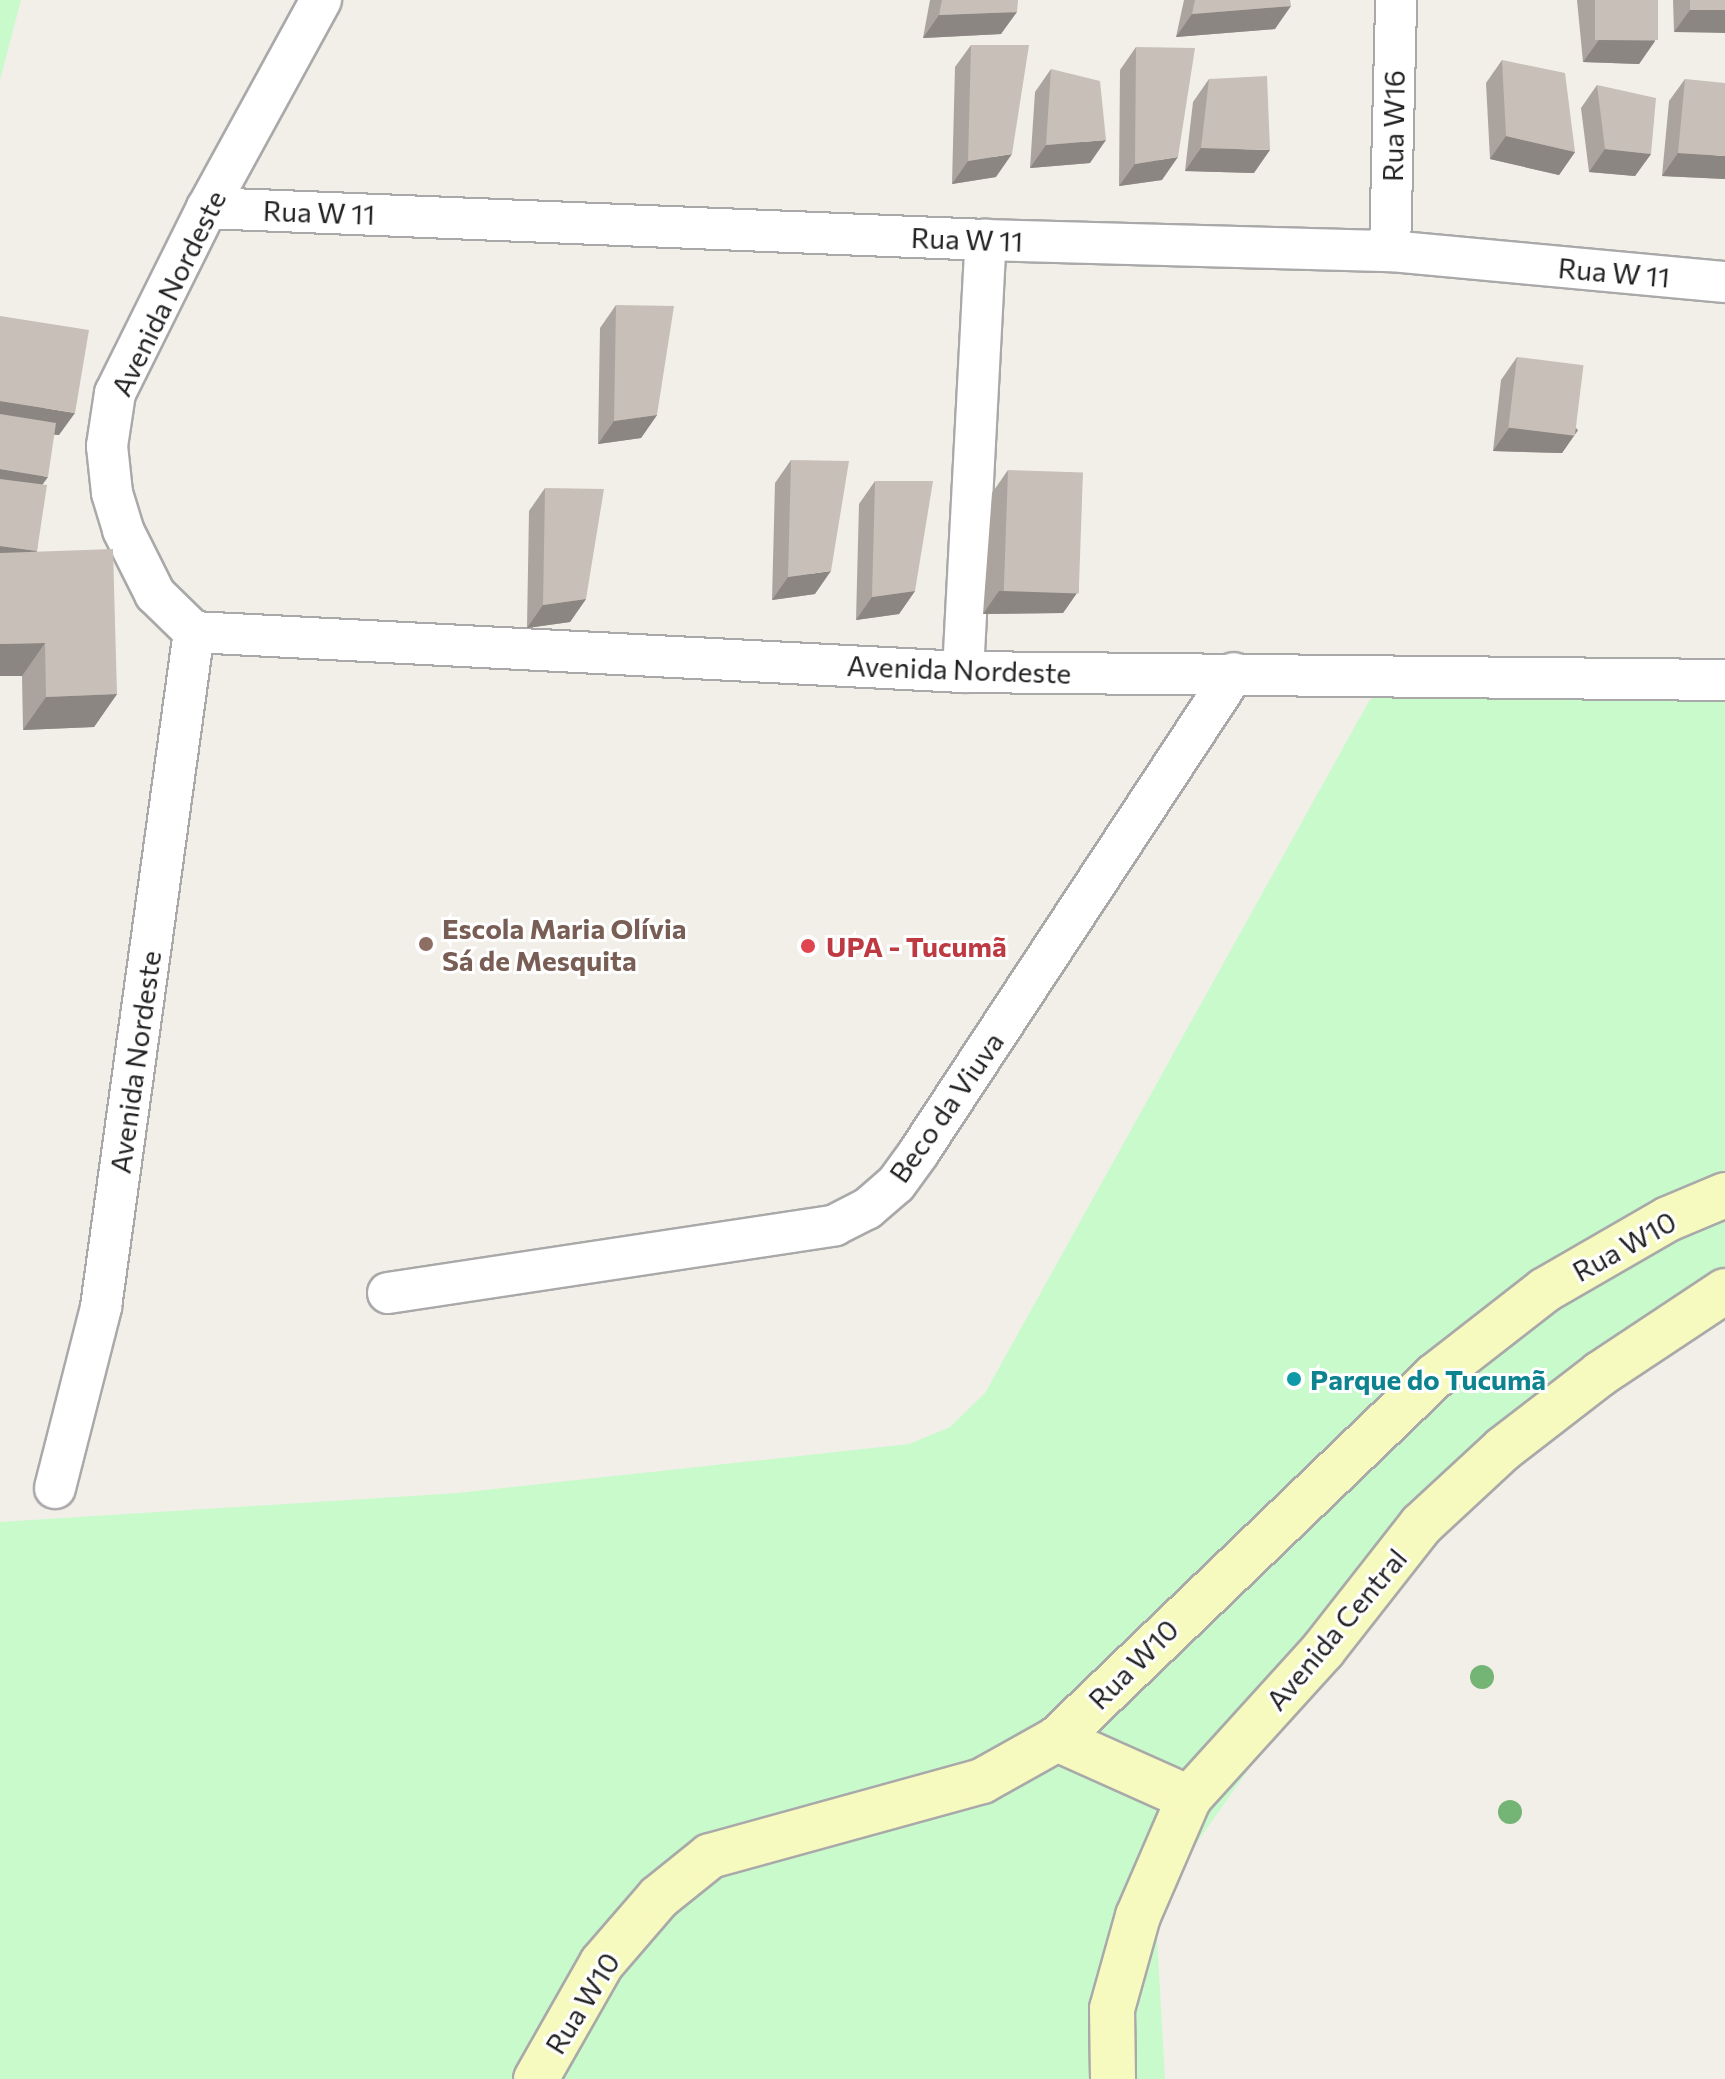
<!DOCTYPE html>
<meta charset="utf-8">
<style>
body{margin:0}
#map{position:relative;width:1725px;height:2079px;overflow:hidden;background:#f2efe9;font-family:Commissioner,sans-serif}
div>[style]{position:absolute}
.park>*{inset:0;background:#c8facc}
.roads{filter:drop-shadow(2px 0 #a9a9a9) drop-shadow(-2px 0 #a9a9a9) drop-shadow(0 2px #a9a9a9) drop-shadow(0 -2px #a9a9a9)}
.street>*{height:40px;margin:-20px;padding:0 20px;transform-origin:20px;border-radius:20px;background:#fff}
.secondary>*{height:44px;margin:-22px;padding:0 22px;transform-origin:22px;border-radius:22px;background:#f7fabf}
.trees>*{width:24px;height:24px;margin:-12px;border-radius:50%;background:#74b475}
.wall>*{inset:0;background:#aba49e}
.shaded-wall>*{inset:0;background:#8b8681}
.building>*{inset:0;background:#c7bfb8;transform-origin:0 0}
.dots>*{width:22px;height:22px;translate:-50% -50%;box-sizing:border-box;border:4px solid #fff;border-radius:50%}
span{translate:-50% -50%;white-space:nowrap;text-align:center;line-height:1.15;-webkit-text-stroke:6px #fff;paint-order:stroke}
.street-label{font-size:28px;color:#222}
.education-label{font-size:28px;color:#785e54;font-weight:700}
.left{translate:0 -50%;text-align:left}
.health-label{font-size:28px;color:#be3a42;font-weight:700}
.culture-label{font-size:28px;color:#0d838f;font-weight:700}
</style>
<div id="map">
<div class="park">
<div style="clip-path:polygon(0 0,21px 0,0 80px)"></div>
<div style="clip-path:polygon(1400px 677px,1725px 678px,1725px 1300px,1415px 1533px,1155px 1902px,1165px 2079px,0 2079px,0 1522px,458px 1493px,909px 1444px,950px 1427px,985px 1393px,1369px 701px)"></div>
</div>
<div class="roads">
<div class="street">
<div style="left:321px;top:0;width:237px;rotate:118.7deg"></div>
<div style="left:207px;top:208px;width:207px;rotate:116.4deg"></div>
<div style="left:115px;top:393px;width:54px;rotate:98.6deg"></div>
<div style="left:107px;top:446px;width:47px;rotate:83.9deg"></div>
<div style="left:112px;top:493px;width:39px;rotate:73deg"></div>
<div style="left:123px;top:530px;width:72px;rotate:63.4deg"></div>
<div style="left:155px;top:594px;width:54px;rotate:44.3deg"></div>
<div style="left:194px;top:632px;width:770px;rotate:2.98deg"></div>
<div style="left:963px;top:672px;width:762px;rotate:0.6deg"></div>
<div style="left:207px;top:208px;width:780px;rotate:2.35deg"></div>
<div style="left:986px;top:240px;width:404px;rotate:1.6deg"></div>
<div style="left:1390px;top:251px;width:336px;rotate:5.3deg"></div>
<div style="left:1390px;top:251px;width:251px;rotate:-88.6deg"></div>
<div style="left:963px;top:672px;width:433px;rotate:-87deg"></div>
<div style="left:388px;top:1293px;width:452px;rotate:-8.6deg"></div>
<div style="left:835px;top:1225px;width:36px;rotate:-27deg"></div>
<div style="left:867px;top:1209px;width:38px;rotate:-41deg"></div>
<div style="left:896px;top:1184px;width:39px;rotate:-54deg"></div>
<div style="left:919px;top:1152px;width:573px;rotate:-56.67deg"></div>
<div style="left:55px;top:1488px;width:187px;rotate:-75.7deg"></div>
<div style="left:101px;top:1307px;width:681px;rotate:-82.16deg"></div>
</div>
<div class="secondary">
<div style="left:1057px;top:1739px;width:145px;rotate:24.1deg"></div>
<div style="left:536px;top:2079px;width:133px;rotate:-60.4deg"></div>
<div style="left:602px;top:1963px;width:87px;rotate:-49.2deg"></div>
<div style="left:659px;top:1897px;width:65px;rotate:-38.8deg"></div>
<div style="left:710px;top:1856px;width:282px;rotate:-15.4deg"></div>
<div style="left:982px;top:1781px;width:86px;rotate:-29.2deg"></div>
<div style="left:1057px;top:1739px;width:525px;rotate:-43.84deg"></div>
<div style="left:1436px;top:1375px;width:138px;rotate:-37.9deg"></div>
<div style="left:1545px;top:1290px;width:142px;rotate:-30deg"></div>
<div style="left:1668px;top:1219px;width:62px;rotate:-22.8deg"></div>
<div style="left:1113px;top:2079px;width:70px;rotate:-90.8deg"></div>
<div style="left:1112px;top:2009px;width:97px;rotate:-74.4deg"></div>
<div style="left:1138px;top:1916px;width:129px;rotate:-66.6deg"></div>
<div style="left:1189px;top:1798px;width:200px;rotate:-47.8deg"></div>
<div style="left:1323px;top:1650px;width:159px;rotate:-51.9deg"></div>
<div style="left:1421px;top:1525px;width:112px;rotate:-42.8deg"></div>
<div style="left:1503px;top:1449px;width:123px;rotate:-37.7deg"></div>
<div style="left:1600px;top:1374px;width:150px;rotate:-33.6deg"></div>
</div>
</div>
<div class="trees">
<div style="left:1482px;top:1677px"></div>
<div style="left:1510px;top:1812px"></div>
</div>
<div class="wall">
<div style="clip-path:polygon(930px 0,1018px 0,1001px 34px,923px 38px)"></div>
<div style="clip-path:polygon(1184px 0,1290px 0,1275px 29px,1176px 37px)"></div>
<div style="clip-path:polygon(1577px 0,1658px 0,1655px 41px,1639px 64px,1583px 62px)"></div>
<div style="clip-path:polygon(1673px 0,1725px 0,1674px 32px)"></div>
<div style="clip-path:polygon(971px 45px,996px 177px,952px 184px,955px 67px)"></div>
<div style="clip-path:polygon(1136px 47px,1162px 180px,1119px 186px,1120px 70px)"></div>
<div style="clip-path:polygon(1502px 60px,1575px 152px,1559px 175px,1490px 159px,1486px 83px)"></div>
<div style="clip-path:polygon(1051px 69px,1090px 163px,1030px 168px,1035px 92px)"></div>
<div style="clip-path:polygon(1209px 79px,1254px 173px,1185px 171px,1193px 102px)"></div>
<div style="clip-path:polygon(1685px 79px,1725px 179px,1662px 176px,1669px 101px)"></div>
<div style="clip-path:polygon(1597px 85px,1651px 154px,1635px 176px,1589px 172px,1581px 108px)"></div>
<div style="clip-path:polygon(616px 305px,657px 415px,641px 438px,598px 444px,600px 328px)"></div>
<div style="clip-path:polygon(0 316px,59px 435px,54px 435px,42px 484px,37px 552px,117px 694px,94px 727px,23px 730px,22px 676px,0 676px)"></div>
<div style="clip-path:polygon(1517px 357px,1578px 430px,1562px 453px,1493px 451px,1501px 380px)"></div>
<div style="clip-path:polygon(791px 460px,815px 594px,772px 600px,775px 483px)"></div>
<div style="clip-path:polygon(1008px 470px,1079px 590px,1063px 613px,983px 614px,992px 493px)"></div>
<div style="clip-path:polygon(875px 481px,915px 591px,899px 614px,856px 620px,859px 504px)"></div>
<div style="clip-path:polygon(545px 488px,586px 599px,570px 622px,527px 628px,529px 511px)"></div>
</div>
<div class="shaded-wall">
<div style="clip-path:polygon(1291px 6px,1275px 29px,1176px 37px,1192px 14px)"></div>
<div style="clip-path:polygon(1690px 10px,1725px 10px,1725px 33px,1674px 32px)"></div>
<div style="clip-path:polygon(1017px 12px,1001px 34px,923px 38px,939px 15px)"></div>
<div style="clip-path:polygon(1599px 40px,1655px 41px,1639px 64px,1583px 62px)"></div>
<div style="clip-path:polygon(1506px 136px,1575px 152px,1559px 175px,1490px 159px)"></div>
<div style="clip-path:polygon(1106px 140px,1090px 163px,1030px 168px,1046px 145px)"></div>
<div style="clip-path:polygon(1201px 148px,1270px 150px,1254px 173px,1185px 171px)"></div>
<div style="clip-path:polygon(1605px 149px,1651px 154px,1635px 176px,1589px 172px)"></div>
<div style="clip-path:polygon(1678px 153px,1725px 156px,1725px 179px,1662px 176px)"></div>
<div style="clip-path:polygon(1012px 154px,996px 177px,952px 184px,968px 161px)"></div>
<div style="clip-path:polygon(1178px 157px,1162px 180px,1119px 186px,1135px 164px)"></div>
<div style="clip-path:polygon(0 401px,75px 413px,59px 435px,0 426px)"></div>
<div style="clip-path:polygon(657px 415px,641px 438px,598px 444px,614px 421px)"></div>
<div style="clip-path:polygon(1509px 428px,1578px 430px,1562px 453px,1493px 451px)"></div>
<div style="clip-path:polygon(0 469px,48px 477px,32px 499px,0 495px)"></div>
<div style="clip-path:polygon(0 546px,37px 551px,0 571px)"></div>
<div style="clip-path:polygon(831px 571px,815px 594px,772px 600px,788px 577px)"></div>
<div style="clip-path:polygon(1079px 590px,1063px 613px,983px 614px,999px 591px)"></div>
<div style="clip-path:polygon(915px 591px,899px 614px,856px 620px,872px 597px)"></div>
<div style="clip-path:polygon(586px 599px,570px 622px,527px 628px,543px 605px)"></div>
<div style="clip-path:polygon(45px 643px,22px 676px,0 676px,0 644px)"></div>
<div style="clip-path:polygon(117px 694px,94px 727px,23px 730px,46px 697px)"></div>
</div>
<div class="building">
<div style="clip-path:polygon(942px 0,1018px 0,1017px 12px,939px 15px)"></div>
<div style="clip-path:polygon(1195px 0,1290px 0,1291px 6px,1192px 14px)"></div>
<div style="left:1595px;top:0;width:63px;height:40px"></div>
<div style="left:1690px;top:0;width:35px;height:10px"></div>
<div style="clip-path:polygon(971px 45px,1029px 45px,1012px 154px,968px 161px)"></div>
<div style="clip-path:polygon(1136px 47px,1195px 48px,1178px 157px,1135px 164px)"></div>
<div style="clip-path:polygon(1502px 60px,1565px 73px,1575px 152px,1506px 136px)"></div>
<div style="clip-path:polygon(1051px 69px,1100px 81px,1106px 140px,1046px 145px)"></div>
<div style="clip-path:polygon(1267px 76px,1270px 150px,1201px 148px,1209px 79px)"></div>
<div style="clip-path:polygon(1685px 79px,1725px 83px,1725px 156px,1678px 153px)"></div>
<div style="clip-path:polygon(1597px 85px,1656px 98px,1651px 154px,1605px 149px)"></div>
<div style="clip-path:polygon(616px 305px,674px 306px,657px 415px,614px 421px)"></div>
<div style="clip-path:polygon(0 316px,89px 330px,75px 413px,0 401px)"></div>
<div style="left:1517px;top:357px;width:67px;height:71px;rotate:7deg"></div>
<div style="clip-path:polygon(0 414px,56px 423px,48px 477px,0 469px)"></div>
<div style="clip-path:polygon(791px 460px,849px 461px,831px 571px,788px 577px)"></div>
<div style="left:1008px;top:470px;width:75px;height:121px;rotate:2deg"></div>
<div style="clip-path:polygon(0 479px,47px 485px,37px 551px,0 546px)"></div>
<div style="clip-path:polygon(875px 481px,933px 481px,915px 591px,872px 597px)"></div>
<div style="clip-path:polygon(545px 488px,604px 489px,586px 599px,543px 605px)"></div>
<div style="clip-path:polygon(113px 549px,117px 694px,46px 697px,45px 643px,0 644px,0 553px)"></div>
</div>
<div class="dots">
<div style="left:426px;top:944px;background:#8d6e63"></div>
<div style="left:808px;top:946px;background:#e0444e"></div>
<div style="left:1294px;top:1379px;background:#0f9aa8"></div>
</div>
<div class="street-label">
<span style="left:1393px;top:126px;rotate:-89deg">Rua W16</span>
<span style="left:319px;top:212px;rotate:2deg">Rua W 11</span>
<span style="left:967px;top:239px;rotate:2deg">Rua W 11</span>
<span style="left:1614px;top:272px;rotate:5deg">Rua W 11</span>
<span style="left:168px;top:293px;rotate:-64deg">Avenida Nordeste</span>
<span style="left:959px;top:669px;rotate:2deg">Avenida Nordeste</span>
<span style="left:135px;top:1062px;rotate:-82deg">Avenida Nordeste</span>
<span style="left:946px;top:1107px;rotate:-55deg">Beco da Viuva</span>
<span style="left:1624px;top:1246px;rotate:-29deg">Rua W10</span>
<span style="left:1336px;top:1629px;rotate:-50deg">Avenida Central</span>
<span style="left:1133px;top:1664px;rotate:-45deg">Rua W10</span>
<span style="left:582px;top:2003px;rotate:-58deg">Rua W10</span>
</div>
<div class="education-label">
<span class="left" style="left:442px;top:944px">Escola Maria Olívia<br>Sá de Mesquita</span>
</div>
<div class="health-label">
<span class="left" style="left:826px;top:946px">UPA - Tucumã</span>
</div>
<div class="culture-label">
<span class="left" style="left:1310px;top:1379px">Parque do Tucumã</span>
</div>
</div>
